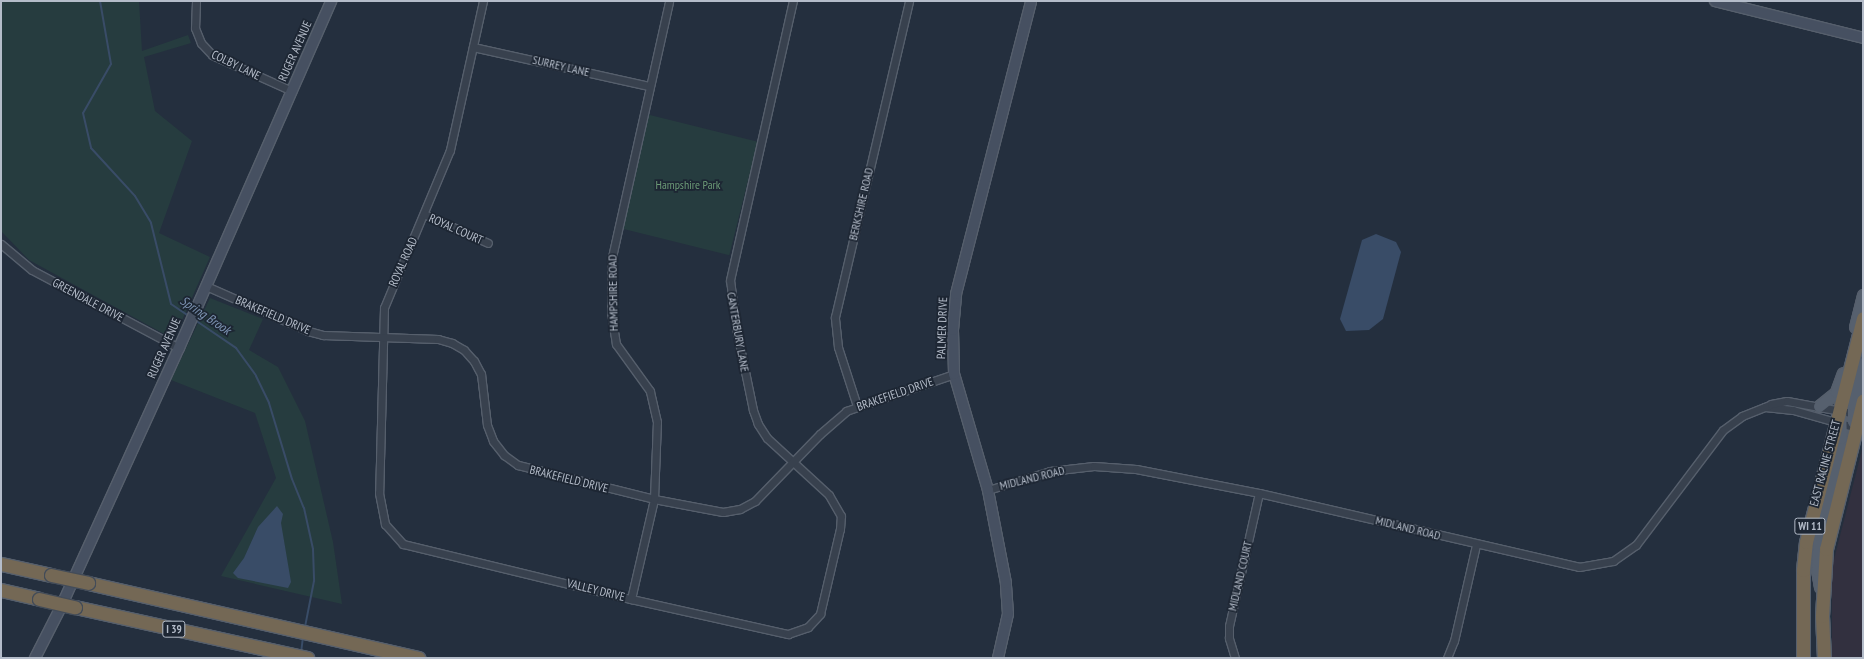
<!DOCTYPE html>
<style>
body{margin:0}
#map{position:relative;width:1864px;height:659px;overflow:hidden;background:#242f3e;font-family:"PT Sans Narrow",sans-serif}
div>[style]{position:absolute}
.medical>*{inset:0;background:#32303f}
.green>*{inset:0;background:#263c3f;transform-origin:0 0}
.water>*{inset:0;background:#394c67}
.stream>*{height:2px;margin:-1px;padding:0 1px;transform-origin:1px;border-radius:1px;background:#394c67}
.roads{filter:drop-shadow(1px 0 #565f6c) drop-shadow(-1px 0 #565f6c) drop-shadow(0 1px #565f6c) drop-shadow(0 -1px #565f6c)}
.street>*{height:7px;margin:-3.5px;padding:0 3.5px;transform-origin:3.5px;border-radius:3.5px;background:#38414e}
.secondary>*{height:10px;margin:-5px;padding:0 5px;transform-origin:5px;border-radius:5px;background:#465061}
.primary>*{height:11px;margin:-5.5px;padding:0 5.5px;transform-origin:5.5px;border-radius:5.5px;background:#56606e}
.highway>*{height:13px;margin:-6.5px;padding:0 6.5px;transform-origin:6.5px;border-radius:6.5px;background:#746855}
.bridges{filter:drop-shadow(1px 0 #434c59) drop-shadow(-1px 0 #434c59) drop-shadow(0 1px #434c59) drop-shadow(0 -1px #434c59)}
.highway-bridge>*{height:13px;margin:-6.5px;padding:0 6.5px;transform-origin:6.5px;border-radius:6.5px;background:#746855}
span{translate:-50% -50%;white-space:nowrap;text-align:center;line-height:1.15;-webkit-text-stroke:3.5px #1d2633;paint-order:stroke}
.shield-label span{padding:1px 3px;background:#1d2633;border:1px solid;border-radius:3px;-webkit-text-stroke-width:0}
.shield-label{font-size:11px;color:#b4bcc9;font-weight:700}
.street-label{font-size:12px;color:#b4bcc9}
.park-label{font-size:12px;color:#6b9a76}
.water-label{font-size:13px;color:#7c92b1;font-style:italic}
.frame{position:absolute;inset:0;border:2px solid #b4bcc9;pointer-events:none}
</style>
<div id="map">
<div class="medical">
<div style="clip-path:polygon(1863px 446px,1863px 658px,1832px 658px,1832px 567px)"></div>
</div>
<div class="green">
<div style="clip-path:polygon(1px 1px,139px 1px,142px 51px,188px 35px,191px 43px,144px 57px,155px 111px,192px 141px,159px 233px,210px 257px,175px 336px,168px 336px,29px 260px,1px 231px)"></div>
<div style="left:646px;top:114px;width:115px;height:117px;rotate:14deg"></div>
<div style="clip-path:polygon(210px 298px,263px 319px,249px 350px,278px 367px,305px 421px,333px 542px,342px 604px,221px 576px,276px 478px,255px 413px,171px 380px)"></div>
</div>
<div class="water">
<div style="clip-path:polygon(1376px 234px,1396px 242px,1401px 252px,1383px 319px,1369px 330px,1346px 331px,1340px 319px,1362px 240px)"></div>
<div style="clip-path:polygon(277px 506px,283px 514px,281px 523px,291px 582px,288px 588px,238px 578px,233px 573px,244px 558px,258px 527px)"></div>
</div>
<div class="stream">
<div style="left:100px;top:1px;width:64px;rotate:80.1deg"></div>
<div style="left:111px;top:64px;width:56px;rotate:119.7deg"></div>
<div style="left:83px;top:113px;width:36px;rotate:77deg"></div>
<div style="left:91px;top:148px;width:65px;rotate:47.5deg"></div>
<div style="left:135px;top:196px;width:31px;rotate:59deg"></div>
<div style="left:151px;top:223px;width:83px;rotate:76.1deg"></div>
<div style="left:171px;top:304px;width:23px;rotate:34deg"></div>
<div style="left:195px;top:320px;width:50px;rotate:34.3deg"></div>
<div style="left:236px;top:348px;width:34px;rotate:54deg"></div>
<div style="left:256px;top:376px;width:30px;rotate:64deg"></div>
<div style="left:269px;top:403px;width:79px;rotate:73.2deg"></div>
<div style="left:292px;top:479px;width:31px;rotate:68deg"></div>
<div style="left:304px;top:508px;width:42px;rotate:77.6deg"></div>
<div style="left:313px;top:549px;width:32px;rotate:88deg"></div>
<div style="left:314px;top:581px;width:47px;rotate:101.1deg"></div>
<div style="left:301px;top:653px;width:16px;rotate:-83deg"></div>
</div>
<div class="roads">
<div class="street">
<div style="left:196px;top:1px;width:27px;rotate:92deg"></div>
<div style="left:195px;top:28px;width:16px;rotate:68deg"></div>
<div style="left:201px;top:43px;width:16px;rotate:47deg"></div>
<div style="left:212px;top:55px;width:88px;rotate:24.2deg"></div>
<div style="left:483px;top:1px;width:153px;rotate:102.5deg"></div>
<div style="left:450px;top:150px;width:171px;rotate:112.7deg"></div>
<div style="left:384px;top:308px;width:185px;rotate:91.5deg"></div>
<div style="left:379px;top:493px;width:32px;rotate:79deg"></div>
<div style="left:385px;top:524px;width:27px;rotate:48deg"></div>
<div style="left:403px;top:544px;width:235px;rotate:13.6deg"></div>
<div style="left:631px;top:599px;width:161px;rotate:12.6deg"></div>
<div style="left:788px;top:634px;width:21px;rotate:-19deg"></div>
<div style="left:808px;top:627px;width:18px;rotate:-47deg"></div>
<div style="left:820px;top:614px;width:87px;rotate:-76.8deg"></div>
<div style="left:840px;top:529px;width:13px;rotate:-86deg"></div>
<div style="left:841px;top:516px;width:24px;rotate:-120deg"></div>
<div style="left:829px;top:495px;width:84px;rotate:-137.4deg"></div>
<div style="left:767px;top:438px;width:17px;rotate:-123deg"></div>
<div style="left:758px;top:424px;width:15px;rotate:-110deg"></div>
<div style="left:753px;top:410px;width:79px;rotate:-101.7deg"></div>
<div style="left:737px;top:333px;width:53px;rotate:-97.5deg"></div>
<div style="left:730px;top:280px;width:286px;rotate:-77.3deg"></div>
<div style="left:473px;top:47px;width:180px;rotate:12.5deg"></div>
<div style="left:424px;top:214px;width:70px;rotate:24.4deg"></div>
<div style="left:1px;top:244px;width:40px;rotate:40deg"></div>
<div style="left:32px;top:270px;width:166px;rotate:28deg"></div>
<div style="left:206px;top:286px;width:111px;rotate:23.8deg"></div>
<div style="left:308px;top:331px;width:16px;rotate:15deg"></div>
<div style="left:323px;top:335px;width:115px;rotate:2deg"></div>
<div style="left:438px;top:339px;width:15px;rotate:16deg"></div>
<div style="left:452px;top:343px;width:14px;rotate:30deg"></div>
<div style="left:464px;top:350px;width:15px;rotate:48deg"></div>
<div style="left:474px;top:361px;width:15px;rotate:62deg"></div>
<div style="left:481px;top:374px;width:51px;rotate:83.3deg"></div>
<div style="left:487px;top:425px;width:17px;rotate:69deg"></div>
<div style="left:493px;top:441px;width:18px;rotate:52deg"></div>
<div style="left:504px;top:455px;width:17px;rotate:36deg"></div>
<div style="left:518px;top:465px;width:140px;rotate:14deg"></div>
<div style="left:654px;top:499px;width:70px;rotate:10.7deg"></div>
<div style="left:723px;top:512px;width:17px;rotate:-10deg"></div>
<div style="left:740px;top:509px;width:17px;rotate:-28deg"></div>
<div style="left:755px;top:501px;width:93px;rotate:-45.9deg"></div>
<div style="left:820px;top:434px;width:35px;rotate:-41deg"></div>
<div style="left:846px;top:411px;width:114px;rotate:-18.9deg"></div>
<div style="left:857px;top:406px;width:62px;rotate:-107.9deg"></div>
<div style="left:838px;top:347px;width:30px;rotate:-96deg"></div>
<div style="left:835px;top:317px;width:325px;rotate:-76.8deg"></div>
<div style="left:1765px;top:407px;width:28px;rotate:6deg"></div>
<div style="left:1793px;top:410px;width:66px;rotate:15.7deg"></div>
<div style="left:988px;top:490px;width:65px;rotate:-17deg"></div>
<div style="left:1050px;top:471px;width:44px;rotate:-6.5deg"></div>
<div style="left:1094px;top:466px;width:42px;rotate:4.1deg"></div>
<div style="left:1136px;top:469px;width:125px;rotate:11deg"></div>
<div style="left:1259px;top:493px;width:328px;rotate:13deg"></div>
<div style="left:1579px;top:567px;width:35px;rotate:-10deg"></div>
<div style="left:1613px;top:561px;width:28px;rotate:-35deg"></div>
<div style="left:1636px;top:545px;width:144px;rotate:-52.9deg"></div>
<div style="left:1723px;top:430px;width:24px;rotate:-36deg"></div>
<div style="left:1742px;top:416px;width:31px;rotate:-22deg"></div>
<div style="left:1771px;top:404px;width:16px;rotate:-11deg"></div>
<div style="left:1787px;top:401px;width:71px;rotate:10.5deg"></div>
<div style="left:631px;top:599px;width:103px;rotate:-77deg"></div>
<div style="left:654px;top:499px;width:77px;rotate:-87.8deg"></div>
<div style="left:657px;top:422px;width:32px;rotate:-103deg"></div>
<div style="left:650px;top:391px;width:58px;rotate:-125.9deg"></div>
<div style="left:616px;top:344px;width:32px;rotate:-99deg"></div>
<div style="left:611px;top:312px;width:55px;rotate:-89deg"></div>
<div style="left:612px;top:257px;width:262px;rotate:-77.4deg"></div>
<div style="left:1235px;top:658px;width:21px;rotate:-107deg"></div>
<div style="left:1229px;top:638px;width:12px;rotate:-90deg"></div>
<div style="left:1229px;top:626px;width:136px;rotate:-77.3deg"></div>
<div style="left:1447px;top:658px;width:18px;rotate:-68deg"></div>
<div style="left:1454px;top:641px;width:98px;rotate:-77.1deg"></div>
</div>
<div class="secondary">
<div style="left:1715px;top:1px;width:153px;rotate:14deg"></div>
<div style="left:35px;top:658px;width:55px;rotate:-63deg"></div>
<div style="left:60px;top:609px;width:287px;rotate:-65.5deg"></div>
<div style="left:179px;top:348px;width:379px;rotate:-66.3deg"></div>
<div style="left:998px;top:658px;width:45px;rotate:-77.2deg"></div>
<div style="left:1008px;top:614px;width:31px;rotate:-94deg"></div>
<div style="left:1006px;top:583px;width:95px;rotate:-101deg"></div>
<div style="left:988px;top:490px;width:121px;rotate:-106.3deg"></div>
<div style="left:954px;top:374px;width:44px;rotate:-91.3deg"></div>
<div style="left:953px;top:330px;width:36px;rotate:-85deg"></div>
<div style="left:956px;top:294px;width:302px;rotate:-75.6deg"></div>
</div>
<div class="primary">
<div style="left:1855px;top:327px;width:33px;rotate:-76deg"></div>
<div style="left:1819px;top:406px;width:22px;rotate:-39deg"></div>
<div style="left:1836px;top:392px;width:20px;rotate:-70deg"></div>
<div style="left:1857px;top:428px;width:8px;rotate:-120deg"></div>
<div style="left:1853px;top:421px;width:16px;rotate:-90deg"></div>
<div style="left:1853px;top:405px;width:42px;rotate:-76.3deg"></div>
<div style="left:1820px;top:587px;width:17px;rotate:-100deg"></div>
<div style="left:1817px;top:570px;width:35px;rotate:-87deg"></div>
<div style="left:1819px;top:535px;width:99px;rotate:-77.2deg"></div>
<div style="left:1841px;top:438px;width:24px;rotate:-92deg"></div>
</div>
<div class="highway">
<div style="left:1px;top:564px;width:51px;rotate:12.4deg"></div>
<div style="left:88px;top:583px;width:339px;rotate:12.8deg"></div>
<div style="left:1px;top:590px;width:39px;rotate:13deg"></div>
<div style="left:75px;top:607px;width:238px;rotate:12.4deg"></div>
<div style="left:1803px;top:658px;width:88px;rotate:-90deg"></div>
<div style="left:1803px;top:570px;width:28px;rotate:-84deg"></div>
<div style="left:1806px;top:542px;width:231px;rotate:-75.7deg"></div>
<div style="left:1824px;top:658px;width:42px;rotate:-92.7deg"></div>
<div style="left:1822px;top:616px;width:67px;rotate:-86.6deg"></div>
<div style="left:1826px;top:549px;width:153px;rotate:-76deg"></div>
</div>
</div>
<div class="bridges">
<div class="highway-bridge">
<div style="left:51px;top:575px;width:38px;rotate:12deg"></div>
<div style="left:39px;top:599px;width:37px;rotate:13deg"></div>
</div>
</div>
<div class="shield-label">
<span style="left:1810px;top:526px">WI 11</span>
<span style="left:174px;top:629px">I 39</span>
</div>
<div class="street-label">
<span style="left:295px;top:51px;rotate:-66deg">RUGER AVENUE</span>
<span style="left:236px;top:65px;rotate:26deg">COLBY LANE</span>
<span style="left:561px;top:66px;rotate:13deg">SURREY LANE</span>
<span style="left:861px;top:204px;rotate:-77deg">BERKSHIRE ROAD</span>
<span style="left:456px;top:229px;rotate:24deg">ROYAL COURT</span>
<span style="left:403px;top:262px;rotate:-66deg">ROYAL ROAD</span>
<span style="left:613px;top:293px;rotate:-91deg">HAMPSHIRE ROAD</span>
<span style="left:88px;top:300px;rotate:28deg">GREENDALE DRIVE</span>
<span style="left:273px;top:315px;rotate:23deg">BRAKEFIELD DRIVE</span>
<span style="left:942px;top:328px;rotate:-88deg">PALMER DRIVE</span>
<span style="left:738px;top:332px;rotate:80deg">CANTERBURY LANE</span>
<span style="left:164px;top:348px;rotate:-66deg">RUGER AVENUE</span>
<span style="left:895px;top:394px;rotate:-19deg">BRAKEFIELD DRIVE</span>
<span style="left:1825px;top:463px;rotate:-75deg">EAST RACINE STREET</span>
<span style="left:1032px;top:478px;rotate:-14deg">MIDLAND ROAD</span>
<span style="left:569px;top:479px;rotate:14deg">BRAKEFIELD DRIVE</span>
<span style="left:1408px;top:528px;rotate:14deg">MIDLAND ROAD</span>
<span style="left:1240px;top:576px;rotate:-77deg">MIDLAND COURT</span>
<span style="left:596px;top:590px;rotate:14deg">VALLEY DRIVE</span>
</div>
<div class="park-label">
<span style="left:688px;top:185px">Hampshire Park</span>
</div>
<div class="water-label">
<span style="left:205px;top:316px;rotate:34deg">Spring Brook</span>
</div>
<div class="frame"></div>
</div>
